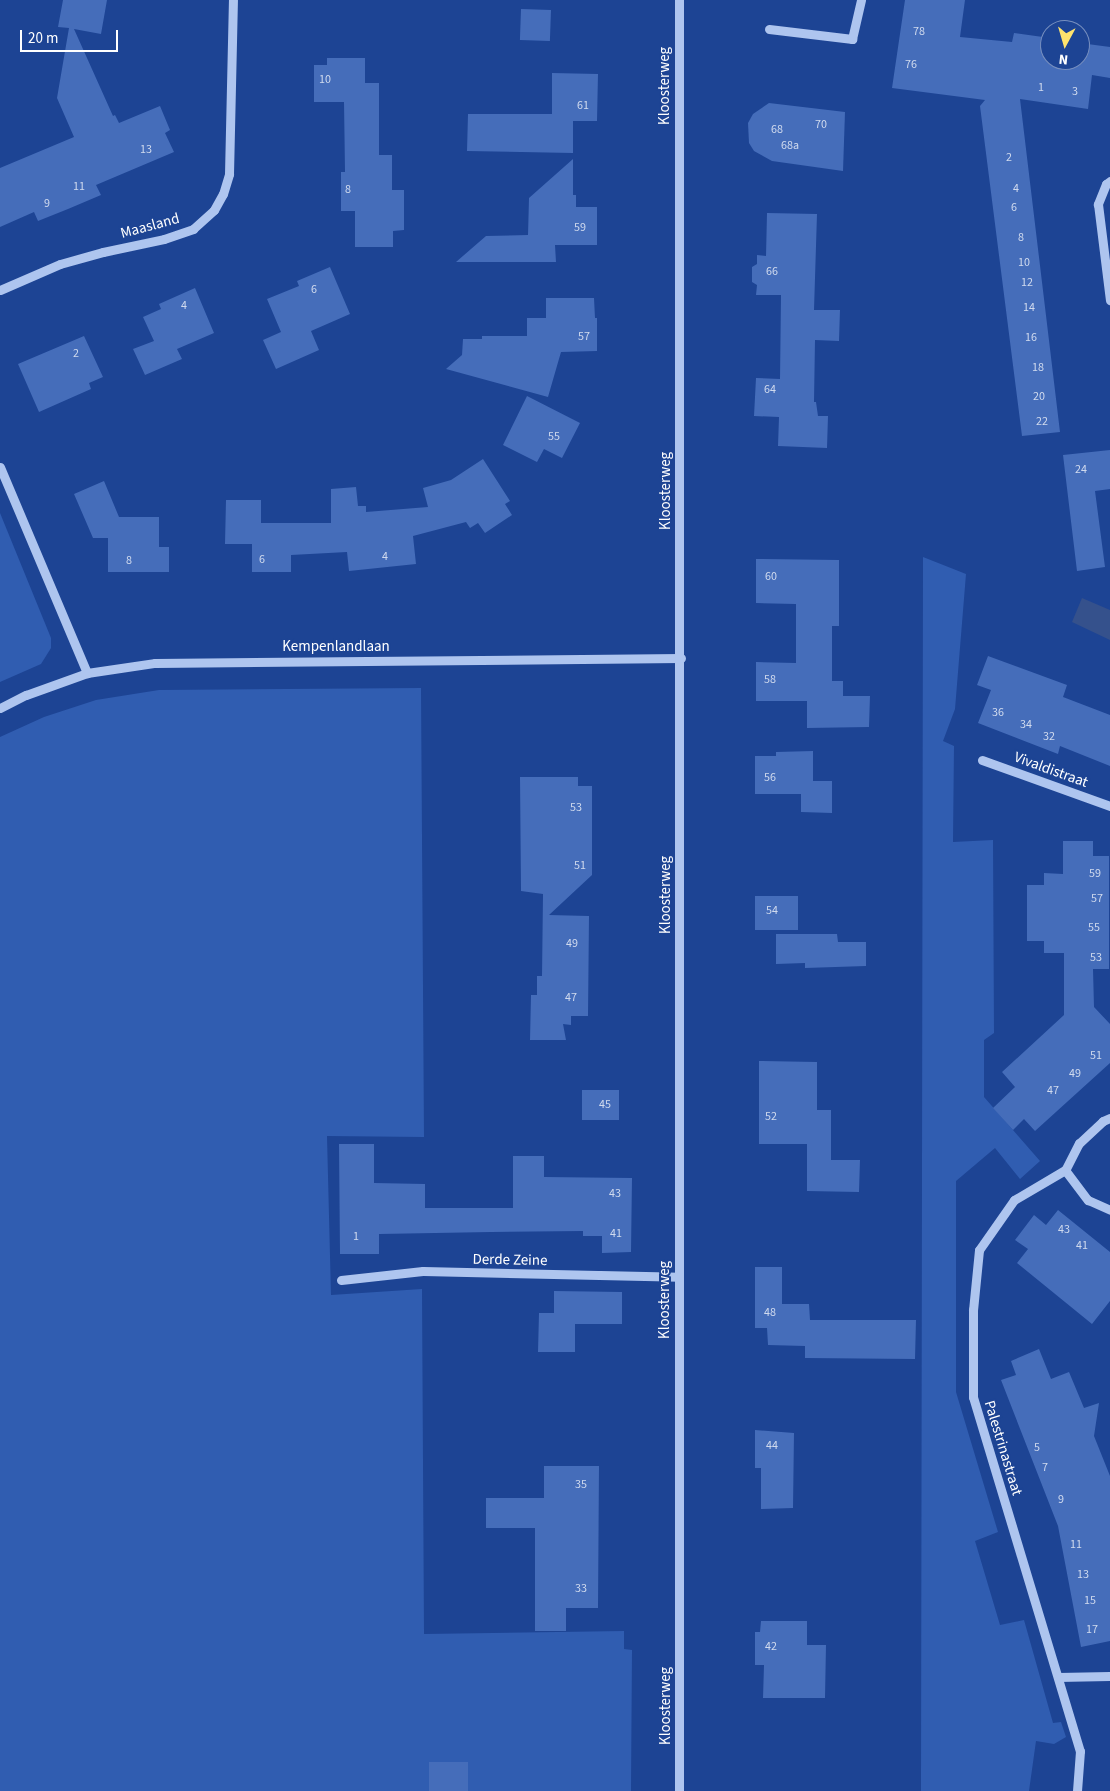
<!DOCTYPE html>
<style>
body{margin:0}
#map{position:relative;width:1110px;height:1791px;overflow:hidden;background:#1d4494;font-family:"Source Sans 3",sans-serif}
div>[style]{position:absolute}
.green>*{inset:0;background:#305db1}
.water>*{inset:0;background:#35518c}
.building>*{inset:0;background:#456dba;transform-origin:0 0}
.minor>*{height:9px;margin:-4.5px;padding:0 4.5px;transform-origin:4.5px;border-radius:4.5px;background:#aec5ef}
span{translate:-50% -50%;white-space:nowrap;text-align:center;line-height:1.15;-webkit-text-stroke:4px #1d4494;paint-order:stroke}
.number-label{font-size:12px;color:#d0daee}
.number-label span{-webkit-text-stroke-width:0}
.street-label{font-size:15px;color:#fff}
.north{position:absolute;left:1040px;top:20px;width:50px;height:50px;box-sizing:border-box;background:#1d4494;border:1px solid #778fbf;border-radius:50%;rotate:186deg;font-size:14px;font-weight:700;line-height:20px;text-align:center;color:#fff}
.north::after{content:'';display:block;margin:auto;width:18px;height:22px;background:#fee36d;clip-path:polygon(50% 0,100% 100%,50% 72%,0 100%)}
.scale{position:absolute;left:20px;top:30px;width:98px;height:22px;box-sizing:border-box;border:2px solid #fff;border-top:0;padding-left:6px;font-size:15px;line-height:18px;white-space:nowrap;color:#fff;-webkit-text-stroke:4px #1d4494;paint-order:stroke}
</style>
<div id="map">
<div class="green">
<div style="clip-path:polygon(0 513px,51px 638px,51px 648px,41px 664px,0 682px)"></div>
<div style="clip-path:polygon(923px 557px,966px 574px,955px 709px,943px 741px,954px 746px,953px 842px,993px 840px,994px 1033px,984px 1040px,984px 1097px,1040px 1161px,1020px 1179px,995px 1148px,956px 1181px,956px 1392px,998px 1532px,975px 1541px,1000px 1625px,1024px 1620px,1053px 1723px,1061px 1722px,1066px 1737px,1054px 1744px,1036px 1741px,1029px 1791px,921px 1791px)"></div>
<div style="clip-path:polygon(421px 688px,424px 1137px,327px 1136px,331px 1295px,422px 1289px,424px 1634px,624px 1631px,624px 1649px,632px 1650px,631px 1791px,0 1791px,0 737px,44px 717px,96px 700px,159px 690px)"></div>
</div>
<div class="water">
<div style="clip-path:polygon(1082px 598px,1110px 610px,1110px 640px,1072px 622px)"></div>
</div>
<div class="building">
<div style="clip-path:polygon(63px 0,107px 0,101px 34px,74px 29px,113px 116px,115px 115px,119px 123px,160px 106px,170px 130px,165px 133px,174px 152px,96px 185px,101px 195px,68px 209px,38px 221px,34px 212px,0 227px,0 168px,74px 137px,57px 98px,69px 28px,58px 27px)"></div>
<div style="clip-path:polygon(905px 0,965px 0,960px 37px,1012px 42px,1014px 33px,1050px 38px,1050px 60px,1080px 60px,1080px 43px,1110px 47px,1110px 78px,1092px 75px,1088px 109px,1020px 99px,1060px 432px,1022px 436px,980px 106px,985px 100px,892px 88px)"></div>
<div style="left:521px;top:9px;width:30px;height:31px;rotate:2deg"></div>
<div style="clip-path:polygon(327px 58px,365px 58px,365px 83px,379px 83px,379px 155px,392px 155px,392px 190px,404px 190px,404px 230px,393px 231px,393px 247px,355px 247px,355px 211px,341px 211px,341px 172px,345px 172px,344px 102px,314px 102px,314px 65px,327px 65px)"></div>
<div style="clip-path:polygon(552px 73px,598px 74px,597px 121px,573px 121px,573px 153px,467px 151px,468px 114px,552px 114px)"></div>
<div style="clip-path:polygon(769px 103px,845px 112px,843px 171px,772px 161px,754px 151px,749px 143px,748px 123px,753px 114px)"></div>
<div style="clip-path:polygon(573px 159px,573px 195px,576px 195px,576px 207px,597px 207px,597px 245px,555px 245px,556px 262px,456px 262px,486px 236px,528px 235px,529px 198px)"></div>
<div style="clip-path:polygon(767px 213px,817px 214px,814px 310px,840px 310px,839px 341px,815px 340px,814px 402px,816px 402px,818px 416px,828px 416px,827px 448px,778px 446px,779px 417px,754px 416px,756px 378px,780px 379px,781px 295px,756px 295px,757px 285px,752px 282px,752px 267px,757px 264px,757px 255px,766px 256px)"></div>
<div style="clip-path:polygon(330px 267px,350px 314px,311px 331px,319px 350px,276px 369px,263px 340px,281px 332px,267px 299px,299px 286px,297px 281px)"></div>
<div style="clip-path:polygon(195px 288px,214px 333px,177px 349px,182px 359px,145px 375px,133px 349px,154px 341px,143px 317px,161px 309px,159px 304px)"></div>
<div style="clip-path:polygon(546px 298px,594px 298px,595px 318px,597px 318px,597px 351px,561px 352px,548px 397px,446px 369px,462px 355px,463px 339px,482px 339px,482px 336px,527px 336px,527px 318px,546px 318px)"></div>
<div style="clip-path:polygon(84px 336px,103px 377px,89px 383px,91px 389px,39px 412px,18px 364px)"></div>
<div style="clip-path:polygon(527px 396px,580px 423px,562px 458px,544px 449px,537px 462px,503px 445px)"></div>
<div style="clip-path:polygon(1110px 450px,1110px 489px,1095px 491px,1105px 567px,1077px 571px,1063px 455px)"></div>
<div style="clip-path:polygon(483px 459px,510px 501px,505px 504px,512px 515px,485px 533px,478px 523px,470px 528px,466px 522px,413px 536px,416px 564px,349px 571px,347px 552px,291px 555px,291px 572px,252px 572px,252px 544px,225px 544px,226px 500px,261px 500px,261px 523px,331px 523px,331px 489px,356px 487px,358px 506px,366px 506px,366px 512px,428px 507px,423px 488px,451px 480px)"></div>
<div style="clip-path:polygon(104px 481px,119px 517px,159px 517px,159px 547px,169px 547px,169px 572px,108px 572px,108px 538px,93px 538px,74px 494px)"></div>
<div style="clip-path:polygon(756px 559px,839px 560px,839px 626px,832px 626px,832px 681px,843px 681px,843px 696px,870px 696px,869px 727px,807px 728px,807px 701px,756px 701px,756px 662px,796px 663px,796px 604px,756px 603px)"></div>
<div style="clip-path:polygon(988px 656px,1067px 685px,1063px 697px,1110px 715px,1110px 766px,1060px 746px,1058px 754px,978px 723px,991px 690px,977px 685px)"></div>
<div style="clip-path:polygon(813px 751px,813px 781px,832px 781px,832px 813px,801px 812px,801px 794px,755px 794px,755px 756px,776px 756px,776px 752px)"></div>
<div style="clip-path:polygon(520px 777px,578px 777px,578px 786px,592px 786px,592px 875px,549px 915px,589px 916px,588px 1016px,571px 1016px,571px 1025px,563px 1024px,566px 1040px,530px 1040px,531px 995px,537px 995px,537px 976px,542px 976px,543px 894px,521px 891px)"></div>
<div style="clip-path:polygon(1063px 841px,1093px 841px,1093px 856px,1109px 856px,1109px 969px,1093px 969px,1094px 1007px,1110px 1024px,1110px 1063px,1035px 1131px,1024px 1119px,1013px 1130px,993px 1108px,1015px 1087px,1002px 1072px,1064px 1015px,1064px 953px,1044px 953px,1044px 941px,1027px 941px,1027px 885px,1044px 885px,1044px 873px,1063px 874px)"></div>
<div style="left:755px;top:896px;width:43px;height:34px"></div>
<div style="clip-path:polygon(776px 934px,837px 934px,838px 942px,866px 942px,866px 966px,805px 968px,805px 963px,776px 964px)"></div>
<div style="clip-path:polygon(759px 1061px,817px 1062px,817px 1110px,831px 1110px,831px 1160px,860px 1160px,859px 1192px,807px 1191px,807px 1144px,759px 1144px)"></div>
<div style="left:582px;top:1090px;width:37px;height:30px"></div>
<div style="clip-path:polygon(339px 1144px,374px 1144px,374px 1183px,425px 1184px,425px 1208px,513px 1208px,513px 1156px,544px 1156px,544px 1177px,632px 1178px,631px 1252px,602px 1253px,602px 1236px,583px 1236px,583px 1231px,491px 1232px,379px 1234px,379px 1254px,340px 1254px)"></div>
<div style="clip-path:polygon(1058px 1210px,1110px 1252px,1110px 1301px,1092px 1324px,1017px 1263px,1028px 1249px,1015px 1240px,1034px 1215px,1046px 1225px)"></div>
<div style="clip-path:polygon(755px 1267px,782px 1267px,782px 1304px,809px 1304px,810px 1320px,916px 1320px,915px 1359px,805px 1358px,805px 1346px,768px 1345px,767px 1328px,755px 1328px)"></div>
<div style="clip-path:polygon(554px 1291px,622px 1292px,622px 1324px,575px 1324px,575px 1352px,538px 1352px,539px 1313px,554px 1313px)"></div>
<div style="clip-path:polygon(1039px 1349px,1051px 1379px,1069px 1372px,1084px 1408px,1099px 1403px,1094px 1436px,1110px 1476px,1110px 1641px,1081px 1647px,1058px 1526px,1001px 1380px,1016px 1375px,1011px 1361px)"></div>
<div style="clip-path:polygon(755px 1430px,794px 1433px,793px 1508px,761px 1509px,761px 1468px,755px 1468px)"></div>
<div style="clip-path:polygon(544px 1466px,599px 1466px,598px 1608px,566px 1608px,566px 1631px,535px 1631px,535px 1528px,486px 1528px,486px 1498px,544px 1498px)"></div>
<div style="clip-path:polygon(761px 1621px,807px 1621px,807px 1645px,826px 1645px,825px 1698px,763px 1698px,764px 1665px,755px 1665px,755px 1632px,760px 1632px)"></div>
<div style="left:429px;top:1762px;width:39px;height:29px"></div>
</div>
<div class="minor">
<div style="left:679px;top:0;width:1791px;rotate:90deg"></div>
<div style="left:769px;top:29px;width:84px;rotate:6.9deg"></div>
<div style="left:852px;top:39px;width:40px;rotate:-77deg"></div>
<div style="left:1110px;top:181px;width:5px;rotate:143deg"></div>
<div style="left:1106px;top:184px;width:22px;rotate:112deg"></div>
<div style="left:1098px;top:204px;width:97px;rotate:82.9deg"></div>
<div style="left:0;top:290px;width:65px;rotate:-23.4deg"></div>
<div style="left:60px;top:264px;width:45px;rotate:-15.6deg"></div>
<div style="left:103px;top:252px;width:62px;rotate:-12deg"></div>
<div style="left:164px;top:239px;width:31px;rotate:-19deg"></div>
<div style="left:193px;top:229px;width:28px;rotate:-42deg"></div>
<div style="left:214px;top:210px;width:18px;rotate:-61deg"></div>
<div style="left:223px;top:194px;width:21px;rotate:-73deg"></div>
<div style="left:229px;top:174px;width:174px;rotate:-88.7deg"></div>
<div style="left:0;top:467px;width:224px;rotate:67.1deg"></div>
<div style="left:0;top:708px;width:29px;rotate:-27deg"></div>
<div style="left:26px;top:695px;width:65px;rotate:-19.8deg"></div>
<div style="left:87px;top:673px;width:69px;rotate:-8.4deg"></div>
<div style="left:155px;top:663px;width:526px;rotate:-0.54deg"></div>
<div style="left:982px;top:760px;width:136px;rotate:19.8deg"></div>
<div style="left:1110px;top:1118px;width:8px;rotate:157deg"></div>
<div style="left:1103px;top:1121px;width:33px;rotate:137deg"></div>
<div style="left:1079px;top:1143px;width:30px;rotate:117deg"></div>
<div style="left:1065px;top:1170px;width:38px;rotate:53deg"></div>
<div style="left:1088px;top:1200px;width:24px;rotate:24deg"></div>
<div style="left:1065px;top:1170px;width:59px;rotate:149.5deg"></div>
<div style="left:1014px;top:1200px;width:61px;rotate:125deg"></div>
<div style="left:979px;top:1250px;width:60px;rotate:95.7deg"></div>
<div style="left:973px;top:1310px;width:87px;rotate:90deg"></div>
<div style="left:973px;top:1397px;width:370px;rotate:73.2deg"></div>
<div style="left:1080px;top:1751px;width:40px;rotate:94.3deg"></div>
<div style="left:341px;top:1280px;width:82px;rotate:-6.3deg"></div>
<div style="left:423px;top:1271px;width:256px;rotate:1.3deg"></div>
<div style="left:1058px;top:1677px;width:52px;rotate:-1.1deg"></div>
</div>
<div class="number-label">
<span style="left:919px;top:32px">78</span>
<span style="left:911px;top:65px">76</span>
<span style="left:325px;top:80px">10</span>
<span style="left:1041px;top:88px">1</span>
<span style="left:1075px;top:92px">3</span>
<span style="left:583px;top:106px">61</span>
<span style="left:821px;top:125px">70</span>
<span style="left:777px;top:130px">68</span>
<span style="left:790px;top:146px">68a</span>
<span style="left:146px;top:150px">13</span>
<span style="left:1009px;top:158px">2</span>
<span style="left:79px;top:187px">11</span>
<span style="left:1016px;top:189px">4</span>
<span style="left:348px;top:190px">8</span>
<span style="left:47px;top:204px">9</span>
<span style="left:1014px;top:208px">6</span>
<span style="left:580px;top:228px">59</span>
<span style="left:1021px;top:238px">8</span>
<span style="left:1024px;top:263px">10</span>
<span style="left:772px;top:272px">66</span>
<span style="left:1027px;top:283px">12</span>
<span style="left:314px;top:290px">6</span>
<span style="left:184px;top:306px">4</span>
<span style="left:1029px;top:308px">14</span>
<span style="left:584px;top:337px">57</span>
<span style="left:1031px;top:338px">16</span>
<span style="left:76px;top:354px">2</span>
<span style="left:1038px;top:368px">18</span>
<span style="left:770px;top:390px">64</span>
<span style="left:1039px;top:397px">20</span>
<span style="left:1042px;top:422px">22</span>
<span style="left:554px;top:437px">55</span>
<span style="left:1081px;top:470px">24</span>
<span style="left:385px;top:557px">4</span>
<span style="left:262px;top:560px">6</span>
<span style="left:129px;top:561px">8</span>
<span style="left:771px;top:577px">60</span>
<span style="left:770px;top:680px">58</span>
<span style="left:998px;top:713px">36</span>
<span style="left:1026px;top:725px">34</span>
<span style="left:1049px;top:737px">32</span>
<span style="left:770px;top:778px">56</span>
<span style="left:576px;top:808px">53</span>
<span style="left:580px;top:866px">51</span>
<span style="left:1095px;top:874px">59</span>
<span style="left:1097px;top:899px">57</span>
<span style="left:772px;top:911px">54</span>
<span style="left:1094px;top:928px">55</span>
<span style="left:572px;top:944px">49</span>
<span style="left:1096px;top:958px">53</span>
<span style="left:571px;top:998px">47</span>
<span style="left:1096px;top:1056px">51</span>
<span style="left:1075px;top:1074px">49</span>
<span style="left:1053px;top:1091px">47</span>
<span style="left:605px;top:1105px">45</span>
<span style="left:771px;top:1117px">52</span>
<span style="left:615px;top:1194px">43</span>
<span style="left:1064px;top:1230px">43</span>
<span style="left:616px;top:1234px">41</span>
<span style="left:356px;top:1237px">1</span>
<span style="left:1082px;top:1246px">41</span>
<span style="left:770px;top:1313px">48</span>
<span style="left:772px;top:1446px">44</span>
<span style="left:1037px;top:1448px">5</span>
<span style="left:1045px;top:1468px">7</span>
<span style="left:581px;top:1485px">35</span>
<span style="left:1061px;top:1500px">9</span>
<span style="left:1076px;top:1545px">11</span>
<span style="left:1083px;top:1575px">13</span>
<span style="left:581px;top:1589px">33</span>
<span style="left:1090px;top:1601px">15</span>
<span style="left:1092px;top:1630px">17</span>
<span style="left:771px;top:1647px">42</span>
</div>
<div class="street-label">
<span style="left:665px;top:86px;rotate:-90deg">Kloosterweg</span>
<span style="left:150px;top:226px;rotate:-15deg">Maasland</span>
<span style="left:666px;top:491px;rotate:-90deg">Kloosterweg</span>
<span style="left:336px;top:647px">Kempenlandlaan</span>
<span style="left:1051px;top:770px;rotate:20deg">Vivaldistraat</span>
<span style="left:666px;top:895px;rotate:-90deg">Kloosterweg</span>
<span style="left:510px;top:1260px;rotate:1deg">Derde Zeine</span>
<span style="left:665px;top:1300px;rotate:-90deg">Kloosterweg</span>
<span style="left:1003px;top:1448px;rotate:73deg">Palestrinastraat</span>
<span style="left:666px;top:1706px;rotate:-90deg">Kloosterweg</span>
</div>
<div class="north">N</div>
<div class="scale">20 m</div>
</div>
